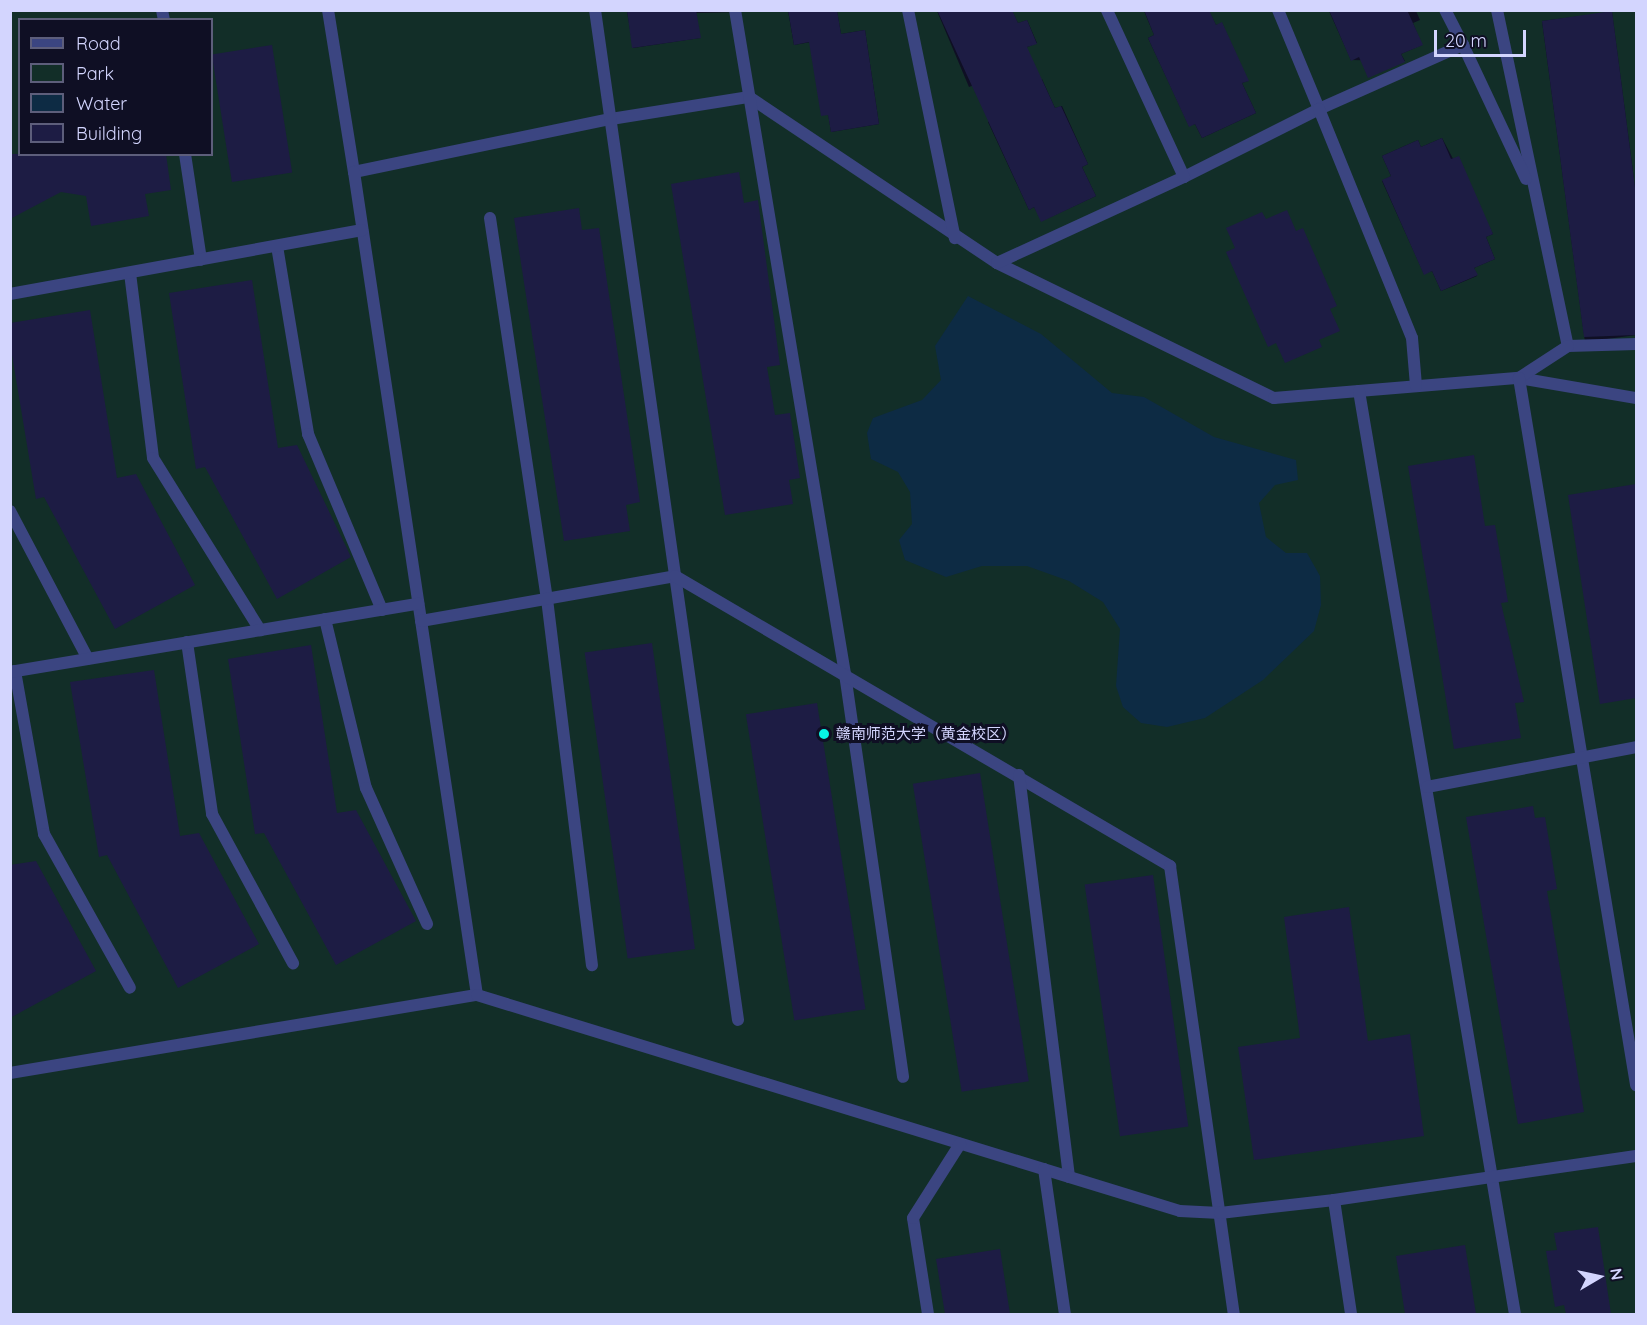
<!DOCTYPE html>
<meta charset="utf-8">
<style>
body{margin:0}
#map{position:relative;width:1647px;height:1325px;overflow:hidden;background:#0f0f24;font-family:Quicksand,"Noto Sans SC",sans-serif}
div>[style]{position:absolute}
.green>*{inset:0;background:#122e28}
.water>*{inset:0;background:#0d2b44}
.building>*{inset:0;background:#1d1c44;transform-origin:0 0}
.minor>*{height:12px;margin:-6px;padding:0 6px;transform-origin:6px;border-radius:6px;background:#3b4581}
.dots>*{width:16px;height:16px;translate:-50% -50%;box-sizing:border-box;border:3px solid #0f0f24;border-radius:50%}
span{translate:-50% -50%;white-space:nowrap;text-align:center;line-height:1.15;-webkit-text-stroke:6px #0f0f24;paint-order:stroke}
.poi-label{font-size:15px;color:#d3d5fe}
.left{translate:0 -50%;text-align:left}
.frame{position:absolute;inset:0;border:12px solid #d3d5fe;pointer-events:none}
.legend{position:absolute;left:18px;top:18px;width:195px;height:138px;box-sizing:border-box;background:#0f0f24;border:2px solid #5d5e7b;margin:0;padding:8px 10px;list-style:none;font-size:18px;color:#d3d5fe}
.legend li{display:flex;align-items:center;gap:12px;height:30px}
.legend b{width:30px;border:2px solid #5d5e7b}
.north{position:absolute;left:1569px;top:1247px;width:60px;height:60px;-webkit-text-stroke:4px #0f0f24;paint-order:stroke;rotate:81deg;font-size:16px;font-weight:700;line-height:24px;text-align:center;color:#d3d5fe}
.north::after{content:'';display:block;margin:auto;width:21px;height:27px;background:#d3d5fe;clip-path:polygon(50% 0,100% 100%,50% 72%,0 100%)}
.scale{position:absolute;left:1434px;top:30px;width:92px;height:27px;box-sizing:border-box;border:3px solid #d3d5fe;border-top:0;padding-left:8px;font-size:18px;line-height:21px;white-space:nowrap;color:#d3d5fe;-webkit-text-stroke:4px #0f0f24;paint-order:stroke}
</style>
<div id="map">
<div class="green">
<div style="clip-path:polygon(evenodd,10px 11px,627px 11px,633px 48px,700px 38px,696px 13px,788px 11px,794px 45px,817px 41px,831px 132px,879px 124px,865px 30px,841px 34px,837px 11px,937px 11px,969px 87px,979px 83px,994px 119px,988px 122px,1029px 210px,1034px 207px,1042px 221px,1096px 196px,1082px 167px,1088px 164px,1062px 106px,1055px 108px,1042px 79px,1022px 88px,1025px 48px,1037px 43px,1027px 20px,1018px 23px,1012px 11px,1144px 11px,1154px 35px,1148px 38px,1189px 126px,1195px 124px,1202px 138px,1256px 113px,1242px 83px,1248px 81px,1222px 23px,1216px 25px,1209px 11px,1329px 11px,1351px 60px,1405px 61px,1401px 54px,1422px 45px,1413px 23px,1420px 20px,1416px 11px,1636px 11px,1636px 195px,1612px 12px,1542px 21px,1585px 342px,1636px 335px,1636px 1314px,11px 1314px,10px 11px,20px 20px,212px 20px,212px 154px,20px 154px,20px 20px,10px 11px,1442px 138px,1493px 234px,1486px 237px,1495px 259px,1474px 268px,1477px 276px,1441px 291px,1432px 271px,1424px 274px,1382px 181px,1391px 176px,1382px 156px,1418px 140px,1421px 147px,1442px 138px)"></div>
</div>
<div class="water">
<div style="clip-path:polygon(968px 296px,1041px 334px,1112px 393px,1144px 397px,1214px 437px,1296px 460px,1298px 480px,1275px 485px,1259px 503px,1266px 537px,1286px 553px,1307px 553px,1320px 576px,1321px 605px,1314px 631px,1263px 680px,1205px 718px,1167px 727px,1141px 723px,1123px 707px,1116px 686px,1120px 629px,1103px 602px,1069px 581px,1027px 566px,982px 566px,946px 577px,905px 560px,899px 540px,912px 524px,910px 492px,898px 472px,871px 459px,867px 433px,873px 418px,922px 400px,941px 380px,935px 346px)"></div>
</div>
<div class="building">
<div style="clip-path:polygon(627px 10px,696px 10px,701px 38px,632px 48px)"></div>
<div style="clip-path:polygon(788px 10px,837px 10px,841px 34px,865px 30px,879px 124px,831px 132px,828px 115px,821px 116px,809px 42px,794px 45px)"></div>
<div style="clip-path:polygon(937px 10px,1012px 10px,1018px 23px,1027px 20px,1037px 44px,1027px 47px,1055px 108px,1061px 106px,1088px 164px,1082px 167px,1096px 196px,1041px 222px,1034px 207px,1029px 210px)"></div>
<div style="clip-path:polygon(1144px 10px,1209px 10px,1216px 25px,1222px 22px,1249px 81px,1242px 83px,1256px 113px,1202px 138px,1195px 124px,1189px 127px,1148px 38px,1154px 35px)"></div>
<div style="clip-path:polygon(1329px 10px,1407px 10px,1423px 45px,1401px 54px,1405px 62px,1368px 78px,1359px 57px,1351px 61px)"></div>
<div style="clip-path:polygon(1612px 11px,1636px 195px,1636px 335px,1584px 337px,1542px 21px)"></div>
<div style="left:272px;top:45px;width:129px;height:61px;rotate:81deg"></div>
<div style="clip-path:polygon(1442px 138px,1451px 159px,1459px 156px,1493px 234px,1486px 237px,1495px 259px,1474px 268px,1478px 275px,1441px 291px,1432px 271px,1424px 275px,1382px 180px,1391px 176px,1382px 156px,1418px 140px,1421px 147px)"></div>
<div style="clip-path:polygon(10px 154px,166px 154px,171px 190px,145px 194px,149px 216px,91px 226px,86px 196px,61px 192px,10px 219px)"></div>
<div style="clip-path:polygon(739px 172px,744px 203px,758px 200px,780px 365px,767px 367px,775px 415px,790px 413px,800px 478px,789px 480px,793px 504px,725px 515px,671px 184px)"></div>
<div style="clip-path:polygon(579px 208px,582px 230px,599px 228px,640px 502px,626px 505px,630px 531px,564px 541px,514px 218px)"></div>
<div style="clip-path:polygon(1287px 210px,1296px 231px,1303px 228px,1337px 306px,1330px 309px,1340px 331px,1319px 340px,1322px 347px,1285px 363px,1276px 343px,1268px 347px,1226px 252px,1235px 248px,1226px 228px,1262px 212px,1266px 219px)"></div>
<div style="clip-path:polygon(252px 280px,278px 448px,297px 445px,351px 557px,277px 599px,205px 467px,196px 469px,169px 293px)"></div>
<div style="clip-path:polygon(90px 310px,117px 478px,136px 474px,195px 585px,115px 629px,44px 497px,36px 499px,10px 343px,10px 323px)"></div>
<div style="clip-path:polygon(1474px 455px,1485px 526px,1495px 525px,1508px 602px,1501px 603px,1524px 702px,1515px 703px,1521px 738px,1454px 749px,1408px 466px)"></div>
<div style="clip-path:polygon(1636px 484px,1636px 698px,1600px 704px,1568px 495px)"></div>
<div style="left:652px;top:643px;width:309px;height:68px;rotate:82deg"></div>
<div style="clip-path:polygon(311px 645px,337px 813px,356px 810px,416px 921px,336px 965px,264px 833px,255px 834px,228px 659px)"></div>
<div style="clip-path:polygon(154px 670px,180px 836px,199px 833px,259px 944px,178px 988px,107px 855px,99px 857px,70px 682px)"></div>
<div style="left:817px;top:703px;width:310px;height:72px;rotate:81deg"></div>
<div style="left:980px;top:773px;width:312px;height:68px;rotate:81deg"></div>
<div style="clip-path:polygon(1533px 806px,1535px 818px,1545px 817px,1557px 889px,1547px 891px,1584px 1112px,1518px 1124px,1466px 817px)"></div>
<div style="clip-path:polygon(36px 861px,96px 971px,10px 1018px,10px 865px)"></div>
<div style="left:1153px;top:875px;width:254px;height:69px;rotate:82deg"></div>
<div style="clip-path:polygon(1349px 907px,1368px 1041px,1410px 1034px,1424px 1136px,1254px 1160px,1238px 1047px,1300px 1038px,1284px 917px)"></div>
<div style="clip-path:polygon(1598px 1227px,1611px 1314px,1566px 1314px,1564px 1305px,1555px 1307px,1546px 1251px,1557px 1250px,1554px 1233px)"></div>
<div style="clip-path:polygon(1465px 1245px,1476px 1314px,1405px 1314px,1396px 1256px)"></div>
<div style="clip-path:polygon(1000px 1249px,1010px 1314px,945px 1314px,936px 1259px)"></div>
</div>
<div class="minor">
<div style="left:162px;top:10px;width:10px;rotate:79deg"></div>
<div style="left:328px;top:10px;width:164px;rotate:80.9deg"></div>
<div style="left:354px;top:172px;width:262px;rotate:-11.7deg"></div>
<div style="left:611px;top:119px;width:140px;rotate:-9.1deg"></div>
<div style="left:749px;top:97px;width:298px;rotate:33.8deg"></div>
<div style="left:997px;top:263px;width:308px;rotate:26deg"></div>
<div style="left:1274px;top:398px;width:246px;rotate:-4.7deg"></div>
<div style="left:1519px;top:378px;width:119px;rotate:9.7deg"></div>
<div style="left:595px;top:10px;width:1020px;rotate:81.94deg"></div>
<div style="left:735px;top:10px;width:673px;rotate:80.59deg"></div>
<div style="left:845px;top:674px;width:407px;rotate:81.8deg"></div>
<div style="left:908px;top:10px;width:233px;rotate:78.4deg"></div>
<div style="left:1278px;top:10px;width:107px;rotate:67.5deg"></div>
<div style="left:1319px;top:109px;width:158px;rotate:-24deg"></div>
<div style="left:1463px;top:45px;width:39px;rotate:-117deg"></div>
<div style="left:1497px;top:10px;width:343px;rotate:78.1deg"></div>
<div style="left:1463px;top:45px;width:148px;rotate:64.8deg"></div>
<div style="left:185px;top:154px;width:107px;rotate:81.4deg"></div>
<div style="left:354px;top:172px;width:832px;rotate:81.5deg"></div>
<div style="left:1184px;top:177px;width:151px;rotate:-26.7deg"></div>
<div style="left:1319px;top:109px;width:247px;rotate:67.9deg"></div>
<div style="left:1412px;top:338px;width:48px;rotate:85.2deg"></div>
<div style="left:490px;top:218px;width:385px;rotate:81.5deg"></div>
<div style="left:547px;top:599px;width:369px;rotate:83deg"></div>
<div style="left:277px;top:246px;width:191px;rotate:80.6deg"></div>
<div style="left:308px;top:434px;width:191px;rotate:67.2deg"></div>
<div style="left:997px;top:263px;width:206px;rotate:-24.7deg"></div>
<div style="left:1184px;top:177px;width:184px;rotate:-114.8deg"></div>
<div style="left:130px;top:273px;width:186px;rotate:82.9deg"></div>
<div style="left:153px;top:458px;width:203px;rotate:58.1deg"></div>
<div style="left:10px;top:294px;width:358px;rotate:-10.3deg"></div>
<div style="left:1636px;top:344px;width:68px;rotate:178.3deg"></div>
<div style="left:1568px;top:346px;width:59px;rotate:146.9deg"></div>
<div style="left:1519px;top:378px;width:717px;rotate:80.6deg"></div>
<div style="left:1359px;top:391px;width:936px;rotate:80.41deg"></div>
<div style="left:10px;top:511px;width:167px;rotate:62.2deg"></div>
<div style="left:325px;top:619px;width:174px;rotate:76.4deg"></div>
<div style="left:366px;top:788px;width:149px;rotate:65.8deg"></div>
<div style="left:421px;top:621px;width:258px;rotate:-10deg"></div>
<div style="left:675px;top:576px;width:574px;rotate:30.36deg"></div>
<div style="left:1170px;top:866px;width:453px;rotate:81.9deg"></div>
<div style="left:187px;top:642px;width:174px;rotate:81.7deg"></div>
<div style="left:212px;top:814px;width:170px;rotate:61.5deg"></div>
<div style="left:15px;top:671px;width:166px;rotate:79.9deg"></div>
<div style="left:44px;top:834px;width:176px;rotate:60.8deg"></div>
<div style="left:10px;top:672px;width:414px;rotate:-9.5deg"></div>
<div style="left:1019px;top:775px;width:405px;rotate:82.9deg"></div>
<div style="left:1427px;top:787px;width:213px;rotate:-10.8deg"></div>
<div style="left:10px;top:1073px;width:473px;rotate:-9.5deg"></div>
<div style="left:477px;top:995px;width:735px;rotate:17.08deg"></div>
<div style="left:1180px;top:1211px;width:40px;rotate:2.9deg"></div>
<div style="left:1220px;top:1213px;width:115px;rotate:-6.5deg"></div>
<div style="left:1334px;top:1200px;width:305px;rotate:-8.3deg"></div>
<div style="left:1044px;top:1169px;width:147px;rotate:81.8deg"></div>
<div style="left:1334px;top:1200px;width:115px;rotate:81.5deg"></div>
<div style="left:928px;top:1314px;width:97px;rotate:-98.9deg"></div>
<div style="left:913px;top:1218px;width:88px;rotate:-57.6deg"></div>
</div>
<div class="dots">
<div style="left:824px;top:734px;background:#07f6e5"></div>
</div>
<div class="poi-label">
<span class="left" style="left:836px;top:734px">赣南师范大学（黄金校区）</span>
</div>
<div class="frame"></div>
<ul class="legend">
<li><b style="height:8px;background:#3b4581"></b>Road</li>
<li><b style="height:16px;background:#122e28"></b>Park</li>
<li><b style="height:16px;background:#0d2b44"></b>Water</li>
<li><b style="height:16px;background:#1d1c44"></b>Building</li>
</ul>
<div class="north">N</div>
<div class="scale">20 m</div>
</div>
